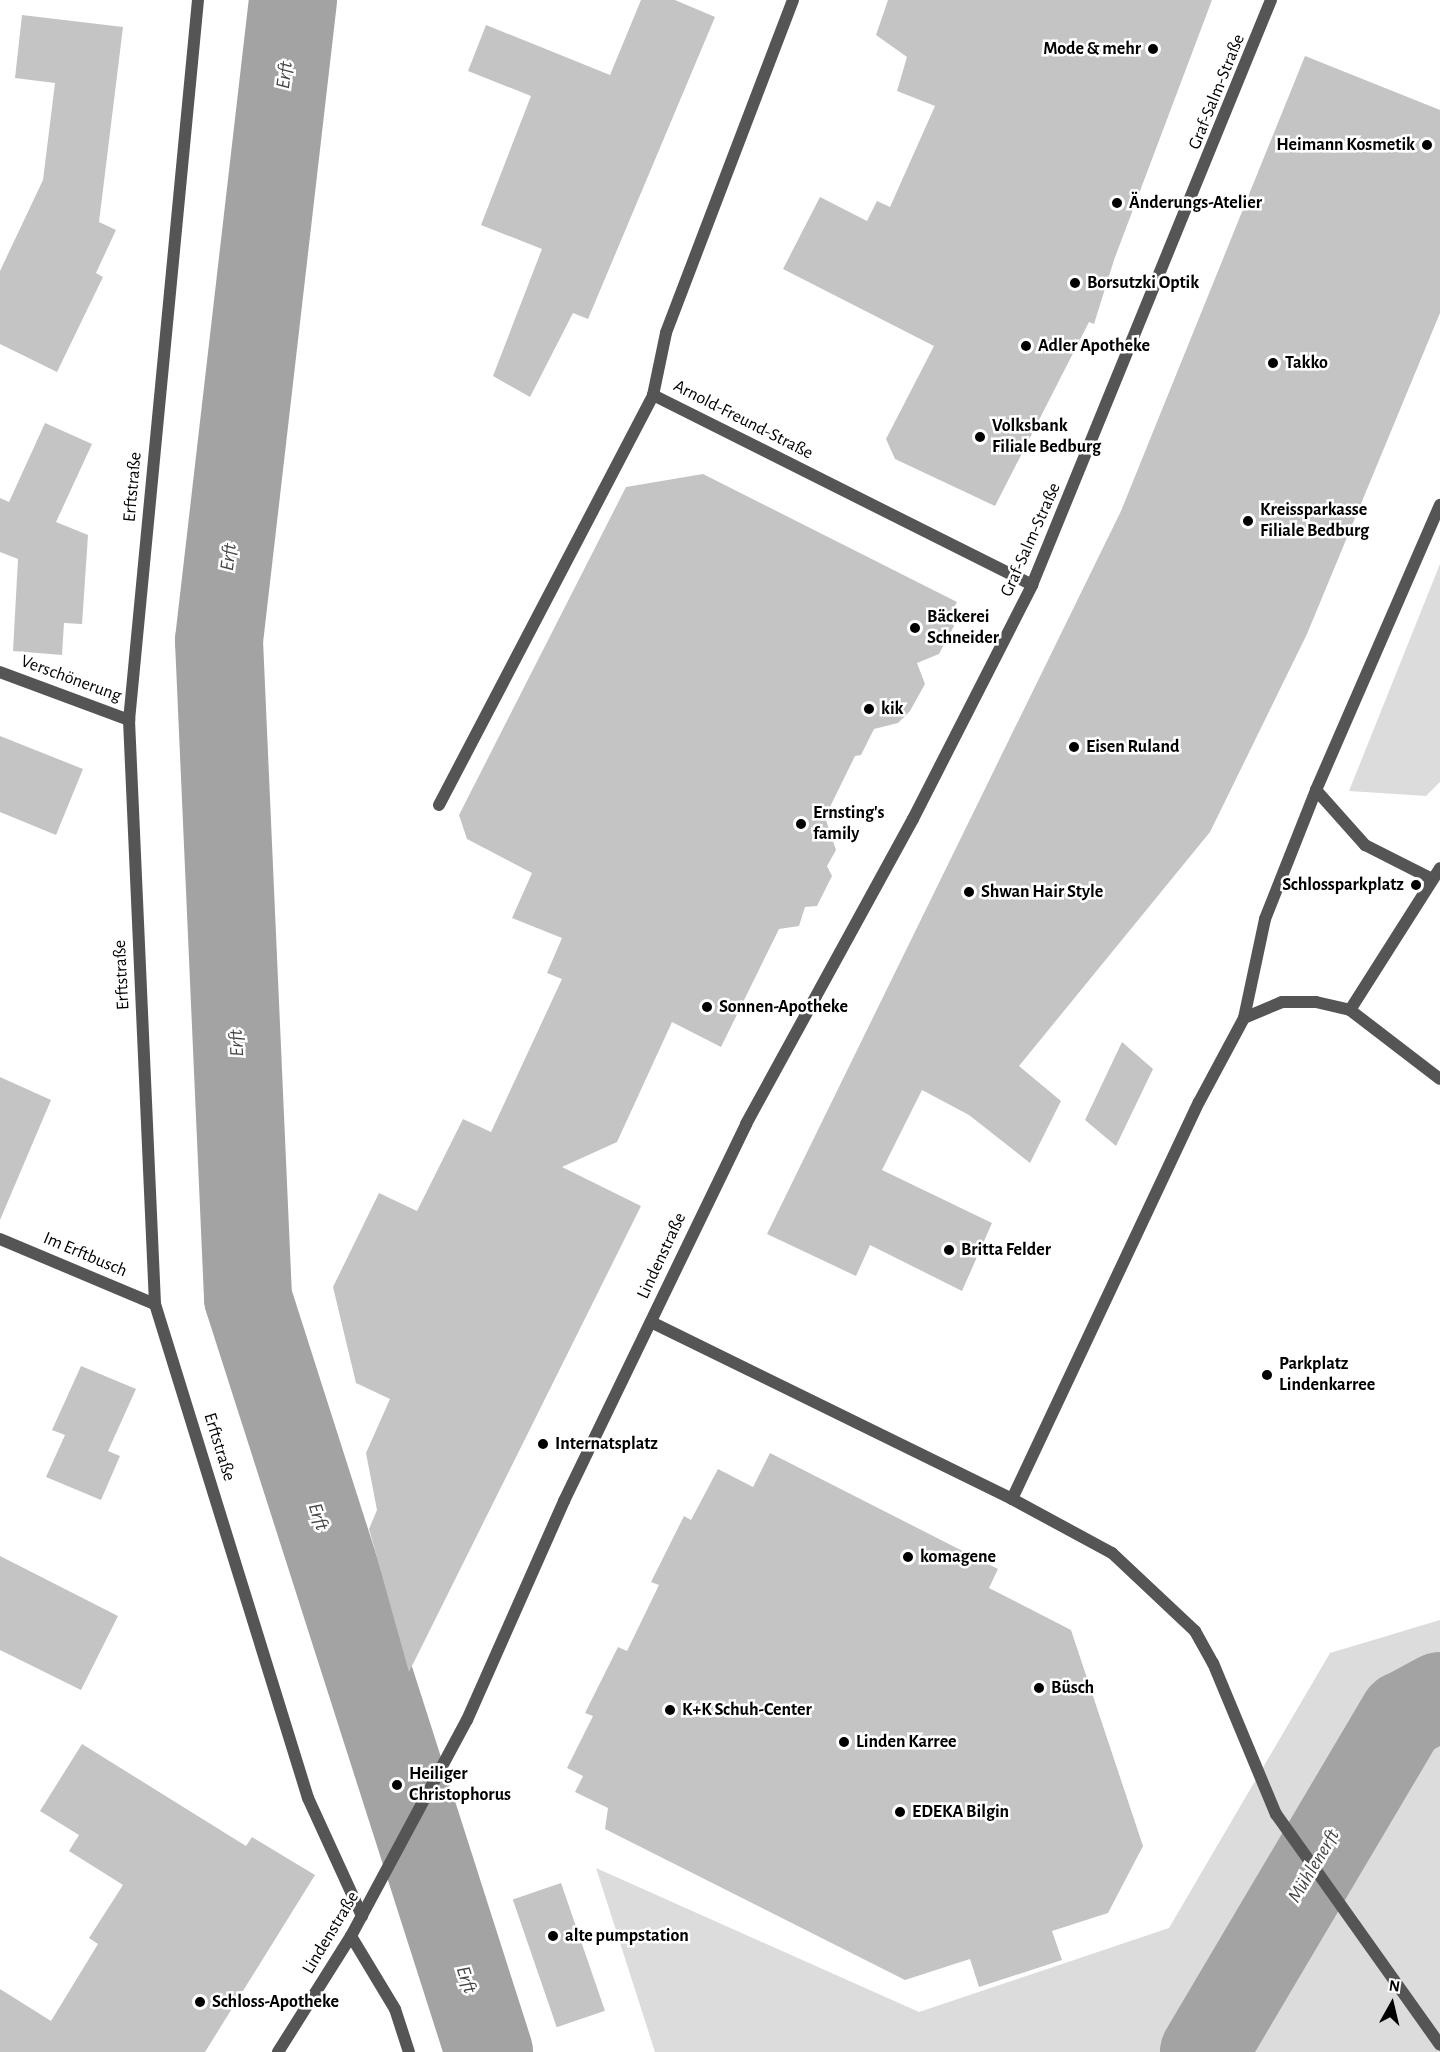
<!DOCTYPE html>
<meta charset="utf-8">
<style>
body{margin:0}
#map{position:relative;width:1440px;height:2052px;overflow:hidden;background:#fff;font-family:"Alegreya Sans",sans-serif}
div>[style]{position:absolute}
.green>*{inset:0;background:#dcdcdc}
.river>*{height:88px;margin:-44px;padding:0 44px;transform-origin:44px;border-radius:44px;background:#a3a3a3}
.building>*{inset:0;background:#c4c4c4;transform-origin:0 0}
.service>*{height:12px;margin:-6px;padding:0 6px;transform-origin:6px;border-radius:6px;background:#555}
.minor>*{height:12px;margin:-6px;padding:0 6px;transform-origin:6px;border-radius:6px;background:#555}
.dots>*{width:16px;height:16px;translate:-50% -50%;box-sizing:border-box;border:3px solid #fff;border-radius:50%}
span{translate:-50% -50%;white-space:nowrap;text-align:center;line-height:1.15;-webkit-text-stroke:5px #fff;paint-order:stroke}
.poi-label{font-size:18px;color:#000;font-weight:700}
.right{translate:-100% -50%;text-align:right}
.left{translate:0 -50%;text-align:left}
.street-label{font-size:18px;color:#000}
.water-label{font-size:20px;color:#444;font-style:italic}
.north{position:absolute;left:1362px;top:1974px;width:60px;height:60px;-webkit-text-stroke:4px #fff;paint-order:stroke;rotate:8deg;font-size:16px;font-weight:700;line-height:24px;text-align:center;color:#000}
.north::after{content:'';display:block;margin:auto;width:21px;height:27px;background:#000;clip-path:polygon(50% 0,100% 100%,50% 72%,0 100%)}
</style>
<div id="map">
<div class="green">
<div style="clip-path:polygon(1440px 564px,1440px 782px,1426px 796px,1349px 791px)"></div>
<div style="clip-path:polygon(1440px 1620px,1440px 2052px,655px 2052px,596px 1868px,919px 2012px,1169px 1928px,1330px 1653px)"></div>
</div>
<div class="river">
<div style="left:293px;top:0;width:645px;rotate:96.59deg"></div>
<div style="left:219px;top:641px;width:658px;rotate:87.47deg"></div>
<div style="left:248px;top:1298px;width:792px;rotate:72.27deg"></div>
<div style="left:1204px;top:2052px;width:391px;rotate:-59.4deg"></div>
<div style="left:1403px;top:1716px;width:42px;rotate:-28.4deg"></div>
</div>
<div class="building">
<div style="clip-path:polygon(641px 0,675px 0,715px 17px,588px 319px,573px 313px,530px 397px,493px 376px,542px 249px,481px 225px,531px 96px,468px 71px,486px 25px,610px 75px)"></div>
<div style="clip-path:polygon(888px 0,1212px 0,1114px 260px,1094px 324px,1089px 322px,995px 506px,895px 459px,886px 439px,934px 346px,783px 269px,820px 197px,867px 221px,877px 201px,890px 207px,935px 106px,897px 91px,907px 57px,876px 35px)"></div>
<div style="clip-path:polygon(22px 15px,123px 27px,99px 222px,116px 230px,96px 273px,103px 277px,57px 372px,0 344px,0 271px,43px 180px,55px 83px,15px 78px)"></div>
<div style="clip-path:polygon(1305px 56px,1440px 110px,1440px 313px,1307px 634px,1210px 832px,1019px 1066px,1061px 1101px,1030px 1163px,969px 1115px,922px 1090px,882px 1170px,992px 1223px,962px 1291px,870px 1245px,856px 1276px,767px 1234px,1121px 511px)"></div>
<div style="clip-path:polygon(45px 423px,92px 444px,56px 522px,88px 535px,82px 624px,64px 623px,62px 655px,13px 651px,18px 559px,0 552px,0 498px,9px 502px)"></div>
<div style="clip-path:polygon(703px 474px,957px 602px,949px 616px,954px 626px,939px 654px,917px 663px,925px 684px,910px 711px,898px 723px,874px 729px,861px 755px,855px 756px,825px 817px,836px 850px,827px 866px,832px 876px,817px 906px,805px 907px,799px 926px,779px 929px,721px 1047px,672px 1022px,617px 1142px,562px 1167px,641px 1206px,409px 1672px,369px 1529px,377px 1510px,366px 1453px,390px 1399px,356px 1383px,333px 1287px,379px 1193px,417px 1211px,463px 1119px,491px 1132px,562px 979px,547px 973px,562px 938px,512px 918px,532px 873px,467px 839px,459px 815px,626px 487px)"></div>
<div style="clip-path:polygon(0 736px,83px 769px,56px 835px,0 812px)"></div>
<div style="clip-path:polygon(1122px 1042px,1153px 1069px,1116px 1146px,1085px 1120px)"></div>
<div style="clip-path:polygon(0 1077px,51px 1100px,0 1220px)"></div>
<div style="clip-path:polygon(81px 1366px,136px 1389px,108px 1451px,120px 1456px,101px 1500px,46px 1477px,65px 1435px,52px 1430px)"></div>
<div style="clip-path:polygon(770px 1453px,998px 1569px,989px 1588px,1071px 1630px,1143px 1846px,1108px 1913px,1052px 1931px,1062px 1960px,979px 1987px,970px 1959px,905px 1980px,605px 1829px,608px 1808px,575px 1792px,583px 1776px,567px 1768px,593px 1716px,585px 1713px,618px 1647px,627px 1651px,659px 1585px,651px 1582px,684px 1516px,691px 1520px,718px 1469px,753px 1487px)"></div>
<div style="clip-path:polygon(0 1556px,118px 1616px,81px 1690px,0 1650px)"></div>
<div style="clip-path:polygon(82px 1744px,246px 1846px,252px 1837px,315px 1875px,205px 2052px,0 2052px,0 1989px,51px 2021px,98px 1944px,89px 1938px,123px 1885px,69px 1851px,79px 1835px,40px 1811px)"></div>
<div style="left:561px;top:1883px;width:135px;height:51px;rotate:71deg"></div>
</div>
<div class="service">
<div style="left:1316px;top:790px;width:74px;rotate:48.3deg"></div>
<div style="left:1365px;top:845px;width:75px;rotate:26.9deg"></div>
<div style="left:439px;top:805px;width:462px;rotate:-62.4deg"></div>
<div style="left:1350px;top:1010px;width:168px;rotate:-57.6deg"></div>
<div style="left:1244px;top:1018px;width:101px;rotate:-78deg"></div>
<div style="left:1265px;top:919px;width:139px;rotate:-68.4deg"></div>
<div style="left:1316px;top:790px;width:311px;rotate:-66.5deg"></div>
<div style="left:1012px;top:1499px;width:114px;rotate:28.4deg"></div>
<div style="left:1112px;top:1553px;width:114px;rotate:43.2deg"></div>
<div style="left:1195px;top:1631px;width:37px;rotate:61deg"></div>
<div style="left:1213px;top:1663px;width:164px;rotate:67.4deg"></div>
<div style="left:1276px;top:1814px;width:283px;rotate:54.6deg"></div>
<div style="left:351px;top:1936px;width:85px;rotate:58.9deg"></div>
<div style="left:395px;top:2009px;width:45px;rotate:72deg"></div>
</div>
<div class="minor">
<div style="left:198px;top:0;width:723px;rotate:95.47deg"></div>
<div style="left:129px;top:720px;width:585px;rotate:87.45deg"></div>
<div style="left:155px;top:1304px;width:517px;rotate:72.79deg"></div>
<div style="left:308px;top:1798px;width:130px;rotate:65.4deg"></div>
<div style="left:793px;top:0;width:356px;rotate:110.9deg"></div>
<div style="left:666px;top:333px;width:63px;rotate:101.8deg"></div>
<div style="left:653px;top:395px;width:424px;rotate:26.6deg"></div>
<div style="left:0;top:672px;width:138px;rotate:20.4deg"></div>
<div style="left:0;top:1239px;width:168px;rotate:22.8deg"></div>
<div style="left:651px;top:1322px;width:402px;rotate:26.1deg"></div>
<div style="left:1012px;top:1499px;width:439px;rotate:-64.8deg"></div>
<div style="left:1199px;top:1102px;width:95px;rotate:-61.8deg"></div>
<div style="left:1244px;top:1018px;width:41px;rotate:-22.8deg"></div>
<div style="left:1282px;top:1002px;width:34px"></div>
<div style="left:1316px;top:1002px;width:35px;rotate:13deg"></div>
<div style="left:1350px;top:1010px;width:113px;rotate:37.5deg"></div>
<div style="left:278px;top:2052px;width:137px;rotate:-57.8deg"></div>
<div style="left:351px;top:1936px;width:245px;rotate:-61.8deg"></div>
<div style="left:467px;top:1720px;width:240px;rotate:-66.1deg"></div>
<div style="left:564px;top:1501px;width:419px;rotate:-64.2deg"></div>
<div style="left:746px;top:1124px;width:348px;rotate:-61.3deg"></div>
<div style="left:913px;top:819px;width:263px;rotate:-63deg"></div>
<div style="left:1032px;top:585px;width:632px;rotate:-67.78deg"></div>
</div>
<div class="dots">
<div style="left:1153px;top:49px;background:#000"></div>
<div style="left:1427px;top:145px;background:#000"></div>
<div style="left:1117px;top:203px;background:#000"></div>
<div style="left:1075px;top:283px;background:#000"></div>
<div style="left:1026px;top:346px;background:#000"></div>
<div style="left:1273px;top:363px;background:#000"></div>
<div style="left:980px;top:437px;background:#000"></div>
<div style="left:1248px;top:521px;background:#000"></div>
<div style="left:915px;top:628px;background:#000"></div>
<div style="left:869px;top:709px;background:#000"></div>
<div style="left:1074px;top:747px;background:#000"></div>
<div style="left:801px;top:824px;background:#000"></div>
<div style="left:1416px;top:885px;background:#000"></div>
<div style="left:969px;top:892px;background:#000"></div>
<div style="left:707px;top:1007px;background:#000"></div>
<div style="left:949px;top:1250px;background:#000"></div>
<div style="left:1267px;top:1375px;background:#000"></div>
<div style="left:543px;top:1444px;background:#000"></div>
<div style="left:908px;top:1557px;background:#000"></div>
<div style="left:1039px;top:1688px;background:#000"></div>
<div style="left:670px;top:1710px;background:#000"></div>
<div style="left:844px;top:1742px;background:#000"></div>
<div style="left:397px;top:1785px;background:#000"></div>
<div style="left:900px;top:1812px;background:#000"></div>
<div style="left:553px;top:1936px;background:#000"></div>
<div style="left:200px;top:2002px;background:#000"></div>
</div>
<div class="poi-label">
<span class="right" style="left:1141px;top:49px">Mode &amp; mehr</span>
<span class="right" style="left:1415px;top:145px">Heimann Kosmetik</span>
<span class="left" style="left:1129px;top:203px">Änderungs-Atelier</span>
<span class="left" style="left:1087px;top:283px">Borsutzki Optik</span>
<span class="left" style="left:1038px;top:346px">Adler Apotheke</span>
<span class="left" style="left:1285px;top:363px">Takko</span>
<span class="left" style="left:992px;top:437px">Volksbank<br>Filiale Bedburg</span>
<span class="left" style="left:1260px;top:521px">Kreissparkasse<br>Filiale Bedburg</span>
<span class="left" style="left:927px;top:628px">Bäckerei<br>Schneider</span>
<span class="left" style="left:881px;top:709px">kik</span>
<span class="left" style="left:1086px;top:747px">Eisen Ruland</span>
<span class="left" style="left:813px;top:824px">Ernsting's<br>family</span>
<span class="right" style="left:1404px;top:885px">Schlossparkplatz</span>
<span class="left" style="left:981px;top:892px">Shwan Hair Style</span>
<span class="left" style="left:719px;top:1007px">Sonnen-Apotheke</span>
<span class="left" style="left:961px;top:1250px">Britta Felder</span>
<span class="left" style="left:1279px;top:1375px">Parkplatz<br>Lindenkarree</span>
<span class="left" style="left:555px;top:1444px">Internatsplatz</span>
<span class="left" style="left:920px;top:1557px">komagene</span>
<span class="left" style="left:1051px;top:1688px">Büsch</span>
<span class="left" style="left:682px;top:1710px">K+K Schuh-Center</span>
<span class="left" style="left:856px;top:1742px">Linden Karree</span>
<span class="left" style="left:409px;top:1785px">Heiliger<br>Christophorus</span>
<span class="left" style="left:912px;top:1812px">EDEKA Bilgin</span>
<span class="left" style="left:565px;top:1936px">alte pumpstation</span>
<span class="left" style="left:212px;top:2002px">Schloss-Apotheke</span>
</div>
<div class="street-label">
<span style="left:1217px;top:92px;rotate:-68deg">Graf-Salm-Straße</span>
<span style="left:743px;top:420px;rotate:27deg">Arnold-Freund-Straße</span>
<span style="left:133px;top:487px;rotate:-85deg">Erftstraße</span>
<span style="left:1031px;top:540px;rotate:-66deg">Graf-Salm-Straße</span>
<span style="left:71px;top:679px;rotate:20deg">Verschönerung</span>
<span style="left:122px;top:975px;rotate:-93deg">Erftstraße</span>
<span style="left:85px;top:1255px;rotate:23deg">Im Erftbusch</span>
<span style="left:662px;top:1256px;rotate:-65deg">Lindenstraße</span>
<span style="left:219px;top:1447px;rotate:73deg">Erftstraße</span>
<span style="left:331px;top:1933px;rotate:-59deg">Lindenstraße</span>
</div>
<div class="water-label">
<span style="left:285px;top:75px;rotate:-83deg">Erft</span>
<span style="left:229px;top:557px;rotate:-83deg">Erft</span>
<span style="left:237px;top:1043px;rotate:-93deg">Erft</span>
<span style="left:318px;top:1517px;rotate:72deg">Erft</span>
<span style="left:1314px;top:1866px;rotate:-59deg">Mühlenerft</span>
<span style="left:466px;top:1980px;rotate:72deg">Erft</span>
</div>
<div class="north">N</div>
</div>
